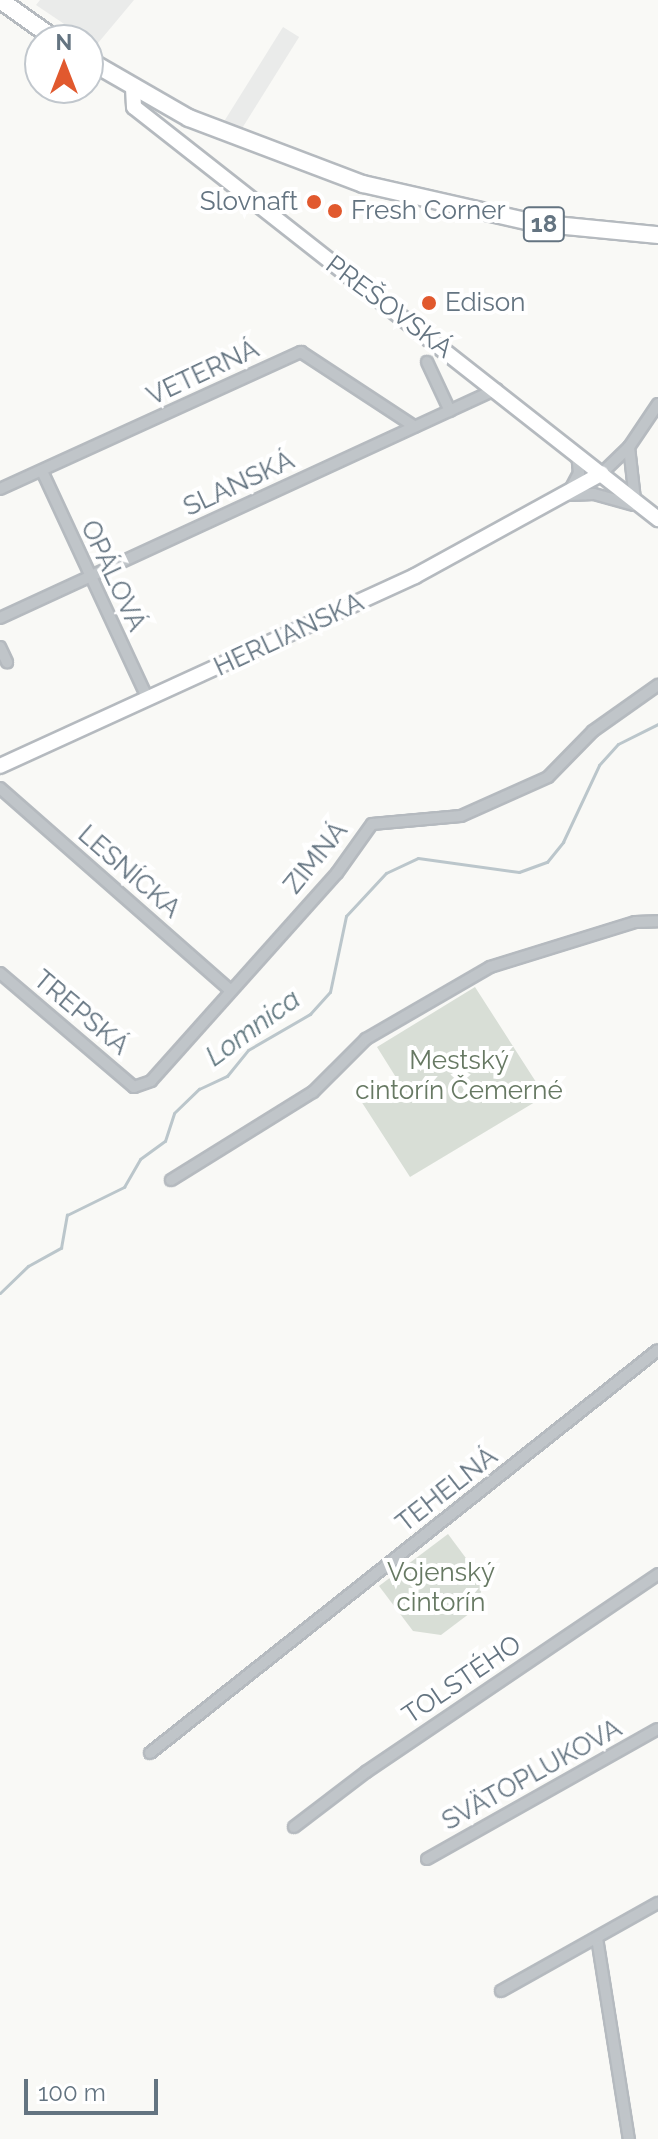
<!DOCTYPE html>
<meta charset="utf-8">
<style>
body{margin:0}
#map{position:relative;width:658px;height:2139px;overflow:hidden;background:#f9f9f6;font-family:Raleway,sans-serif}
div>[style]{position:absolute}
.built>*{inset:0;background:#eaebea;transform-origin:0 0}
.green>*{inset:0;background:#d8ded6}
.stream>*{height:3px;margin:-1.5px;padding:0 1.5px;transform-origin:1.5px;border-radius:1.5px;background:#bbc6cb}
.roads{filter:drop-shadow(2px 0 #b5babf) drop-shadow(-2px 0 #b5babf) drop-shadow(0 2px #b5babf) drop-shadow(0 -2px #b5babf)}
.street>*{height:10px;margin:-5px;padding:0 5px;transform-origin:5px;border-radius:5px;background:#c0c5c9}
.secondary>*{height:14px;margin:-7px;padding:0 7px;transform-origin:7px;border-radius:7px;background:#fff}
.primary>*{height:16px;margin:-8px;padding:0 8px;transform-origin:8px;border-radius:8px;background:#fff}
.dots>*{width:22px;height:22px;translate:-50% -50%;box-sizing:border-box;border:4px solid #fff;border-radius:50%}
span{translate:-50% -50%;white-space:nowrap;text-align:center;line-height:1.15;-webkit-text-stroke:8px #fff;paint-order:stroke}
.shield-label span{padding:2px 6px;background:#fff;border:2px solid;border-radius:6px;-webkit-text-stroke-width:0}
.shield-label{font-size:24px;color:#647481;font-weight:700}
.poi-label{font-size:26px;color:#647481}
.right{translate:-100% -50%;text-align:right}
.left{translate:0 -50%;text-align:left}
.street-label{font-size:26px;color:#647481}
.park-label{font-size:26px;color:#677963}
.water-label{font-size:28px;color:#647a82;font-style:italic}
.north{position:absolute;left:24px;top:24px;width:80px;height:80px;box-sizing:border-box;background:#fff;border:2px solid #c1c7cd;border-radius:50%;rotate:0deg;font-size:22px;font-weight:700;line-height:32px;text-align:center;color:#647481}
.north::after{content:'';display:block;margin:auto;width:28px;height:36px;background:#e1592e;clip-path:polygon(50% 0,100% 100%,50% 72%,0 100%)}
.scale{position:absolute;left:24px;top:2079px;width:134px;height:36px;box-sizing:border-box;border:4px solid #647481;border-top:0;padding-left:10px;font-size:24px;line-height:28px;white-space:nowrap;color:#647481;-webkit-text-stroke:6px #fff;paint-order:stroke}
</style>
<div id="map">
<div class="built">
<div style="clip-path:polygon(40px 0,134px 0,93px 49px,88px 40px,36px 5px)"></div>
<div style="left:283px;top:27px;width:19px;height:114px;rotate:32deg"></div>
</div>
<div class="green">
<div style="clip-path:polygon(475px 987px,545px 1096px,410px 1177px,361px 1101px,397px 1079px,377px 1047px)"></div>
<div style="clip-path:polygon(448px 1534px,483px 1581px,478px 1607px,441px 1635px,413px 1631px,379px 1586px)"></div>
</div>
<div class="stream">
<div style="left:0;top:1293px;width:39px;rotate:-44deg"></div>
<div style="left:28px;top:1266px;width:38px;rotate:-29deg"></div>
<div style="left:61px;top:1248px;width:34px;rotate:-80deg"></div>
<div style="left:67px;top:1215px;width:64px;rotate:-26.2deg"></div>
<div style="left:124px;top:1187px;width:32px;rotate:-60deg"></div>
<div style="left:140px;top:1159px;width:31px;rotate:-36deg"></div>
<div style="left:165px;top:1141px;width:29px;rotate:-72deg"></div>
<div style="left:174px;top:1113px;width:35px;rotate:-44deg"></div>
<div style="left:199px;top:1089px;width:31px;rotate:-25deg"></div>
<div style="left:227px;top:1076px;width:33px;rotate:-51deg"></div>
<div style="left:248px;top:1050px;width:72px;rotate:-30.1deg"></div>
<div style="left:310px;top:1014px;width:30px;rotate:-48deg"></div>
<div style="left:330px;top:992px;width:78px;rotate:-78.1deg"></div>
<div style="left:346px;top:916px;width:59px;rotate:-47.1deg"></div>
<div style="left:386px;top:873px;width:35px;rotate:-25deg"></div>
<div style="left:418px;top:858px;width:102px;rotate:7.9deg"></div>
<div style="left:519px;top:872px;width:30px;rotate:-20deg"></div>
<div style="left:547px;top:862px;width:26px;rotate:-51deg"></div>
<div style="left:563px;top:842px;width:85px;rotate:-64.9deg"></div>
<div style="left:599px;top:765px;width:28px;rotate:-48deg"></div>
<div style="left:618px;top:744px;width:45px;rotate:-26.6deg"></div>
</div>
<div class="roads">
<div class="street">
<div style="left:427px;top:362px;width:54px;rotate:64.9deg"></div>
<div style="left:629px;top:447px;width:53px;rotate:83.5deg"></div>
<div style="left:42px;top:471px;width:251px;rotate:65.1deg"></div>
<div style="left:602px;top:473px;width:37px;rotate:-44deg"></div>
<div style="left:629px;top:447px;width:52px;rotate:-56deg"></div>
<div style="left:571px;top:488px;width:17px;rotate:-62deg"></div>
<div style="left:579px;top:473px;width:18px;rotate:-96deg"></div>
<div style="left:0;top:489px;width:331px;rotate:-24.5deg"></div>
<div style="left:301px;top:352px;width:136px;rotate:33.3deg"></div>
<div style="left:568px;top:495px;width:26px;rotate:-2deg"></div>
<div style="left:594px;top:494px;width:41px;rotate:15.4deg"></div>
<div style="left:0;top:618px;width:547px;rotate:-24.74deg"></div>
<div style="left:0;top:647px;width:17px;rotate:65deg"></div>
<div style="left:0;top:788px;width:305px;rotate:41.3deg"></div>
<div style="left:0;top:973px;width:176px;rotate:40.4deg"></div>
<div style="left:134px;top:1087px;width:18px;rotate:-19deg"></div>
<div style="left:151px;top:1081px;width:279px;rotate:-48.2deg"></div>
<div style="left:337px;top:873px;width:60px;rotate:-54.5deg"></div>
<div style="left:372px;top:824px;width:89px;rotate:-5.1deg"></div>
<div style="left:461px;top:816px;width:95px;rotate:-24.1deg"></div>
<div style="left:548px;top:777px;width:64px;rotate:-45.6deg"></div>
<div style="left:593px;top:731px;width:80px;rotate:-35.3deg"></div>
<div style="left:171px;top:1180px;width:167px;rotate:-31.8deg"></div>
<div style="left:313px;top:1092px;width:75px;rotate:-45deg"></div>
<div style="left:366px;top:1039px;width:143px;rotate:-30.1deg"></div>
<div style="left:490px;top:967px;width:152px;rotate:-17.2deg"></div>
<div style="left:635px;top:922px;width:23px;rotate:-2deg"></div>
<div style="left:150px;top:1753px;width:648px;rotate:-38.43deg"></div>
<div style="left:294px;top:1827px;width:91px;rotate:-37.4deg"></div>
<div style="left:366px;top:1772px;width:353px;rotate:-34.1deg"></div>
<div style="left:427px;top:1859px;width:265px;rotate:-29.4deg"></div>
<div style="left:597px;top:1938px;width:204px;rotate:81deg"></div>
<div style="left:501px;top:1991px;width:180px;rotate:-29.3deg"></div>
</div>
<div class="secondary">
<div style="left:133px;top:88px;width:19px;rotate:87deg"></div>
<div style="left:134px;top:107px;width:667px;rotate:38.18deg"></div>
<div style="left:0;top:766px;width:456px;rotate:-24.6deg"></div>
<div style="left:415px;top:576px;width:213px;rotate:-28.8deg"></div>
</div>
<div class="primary">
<div style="left:0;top:0;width:69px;rotate:35.5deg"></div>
<div style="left:88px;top:60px;width:116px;rotate:29.9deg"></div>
<div style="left:189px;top:118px;width:186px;rotate:20.8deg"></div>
<div style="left:363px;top:184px;width:176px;rotate:12.8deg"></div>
<div style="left:535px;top:223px;width:124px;rotate:5.6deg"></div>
</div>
</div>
<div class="dots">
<div style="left:314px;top:202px;background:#e1592e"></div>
<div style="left:335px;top:211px;background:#e1592e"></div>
<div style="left:429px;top:303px;background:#e1592e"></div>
</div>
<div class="shield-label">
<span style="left:544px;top:224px">18</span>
</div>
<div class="poi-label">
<span class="right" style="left:298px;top:202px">Slovnaft</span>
<span class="left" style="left:351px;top:211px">Fresh Corner</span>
<span class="left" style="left:445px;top:303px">Edison</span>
</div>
<div class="street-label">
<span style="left:389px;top:307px;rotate:37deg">PREŠOVSKÁ</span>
<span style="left:203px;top:373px;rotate:-25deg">VETERNÁ</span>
<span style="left:239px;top:484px;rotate:-25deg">SLANSKÁ</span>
<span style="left:113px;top:576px;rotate:65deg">OPÁLOVÁ</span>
<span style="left:289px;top:635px;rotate:-25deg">HERLIANSKA</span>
<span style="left:316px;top:858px;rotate:-51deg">ZIMNÁ</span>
<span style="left:129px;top:872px;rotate:41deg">LESNÍCKA</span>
<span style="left:81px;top:1013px;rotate:40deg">TREPSKÁ</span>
<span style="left:447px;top:1490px;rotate:-38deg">TEHELNÁ</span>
<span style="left:462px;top:1680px;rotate:-34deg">TOLSTÉHO</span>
<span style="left:532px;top:1775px;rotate:-29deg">SVÄTOPLUKOVA</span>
</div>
<div class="park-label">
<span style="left:459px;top:1076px">Mestský<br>cintorín Čemerné</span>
<span style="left:441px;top:1588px">Vojenský<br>cintorín</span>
</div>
<div class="water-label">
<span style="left:253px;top:1028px;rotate:-36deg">Lomnica</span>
</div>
<div class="north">N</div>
<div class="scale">100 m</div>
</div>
